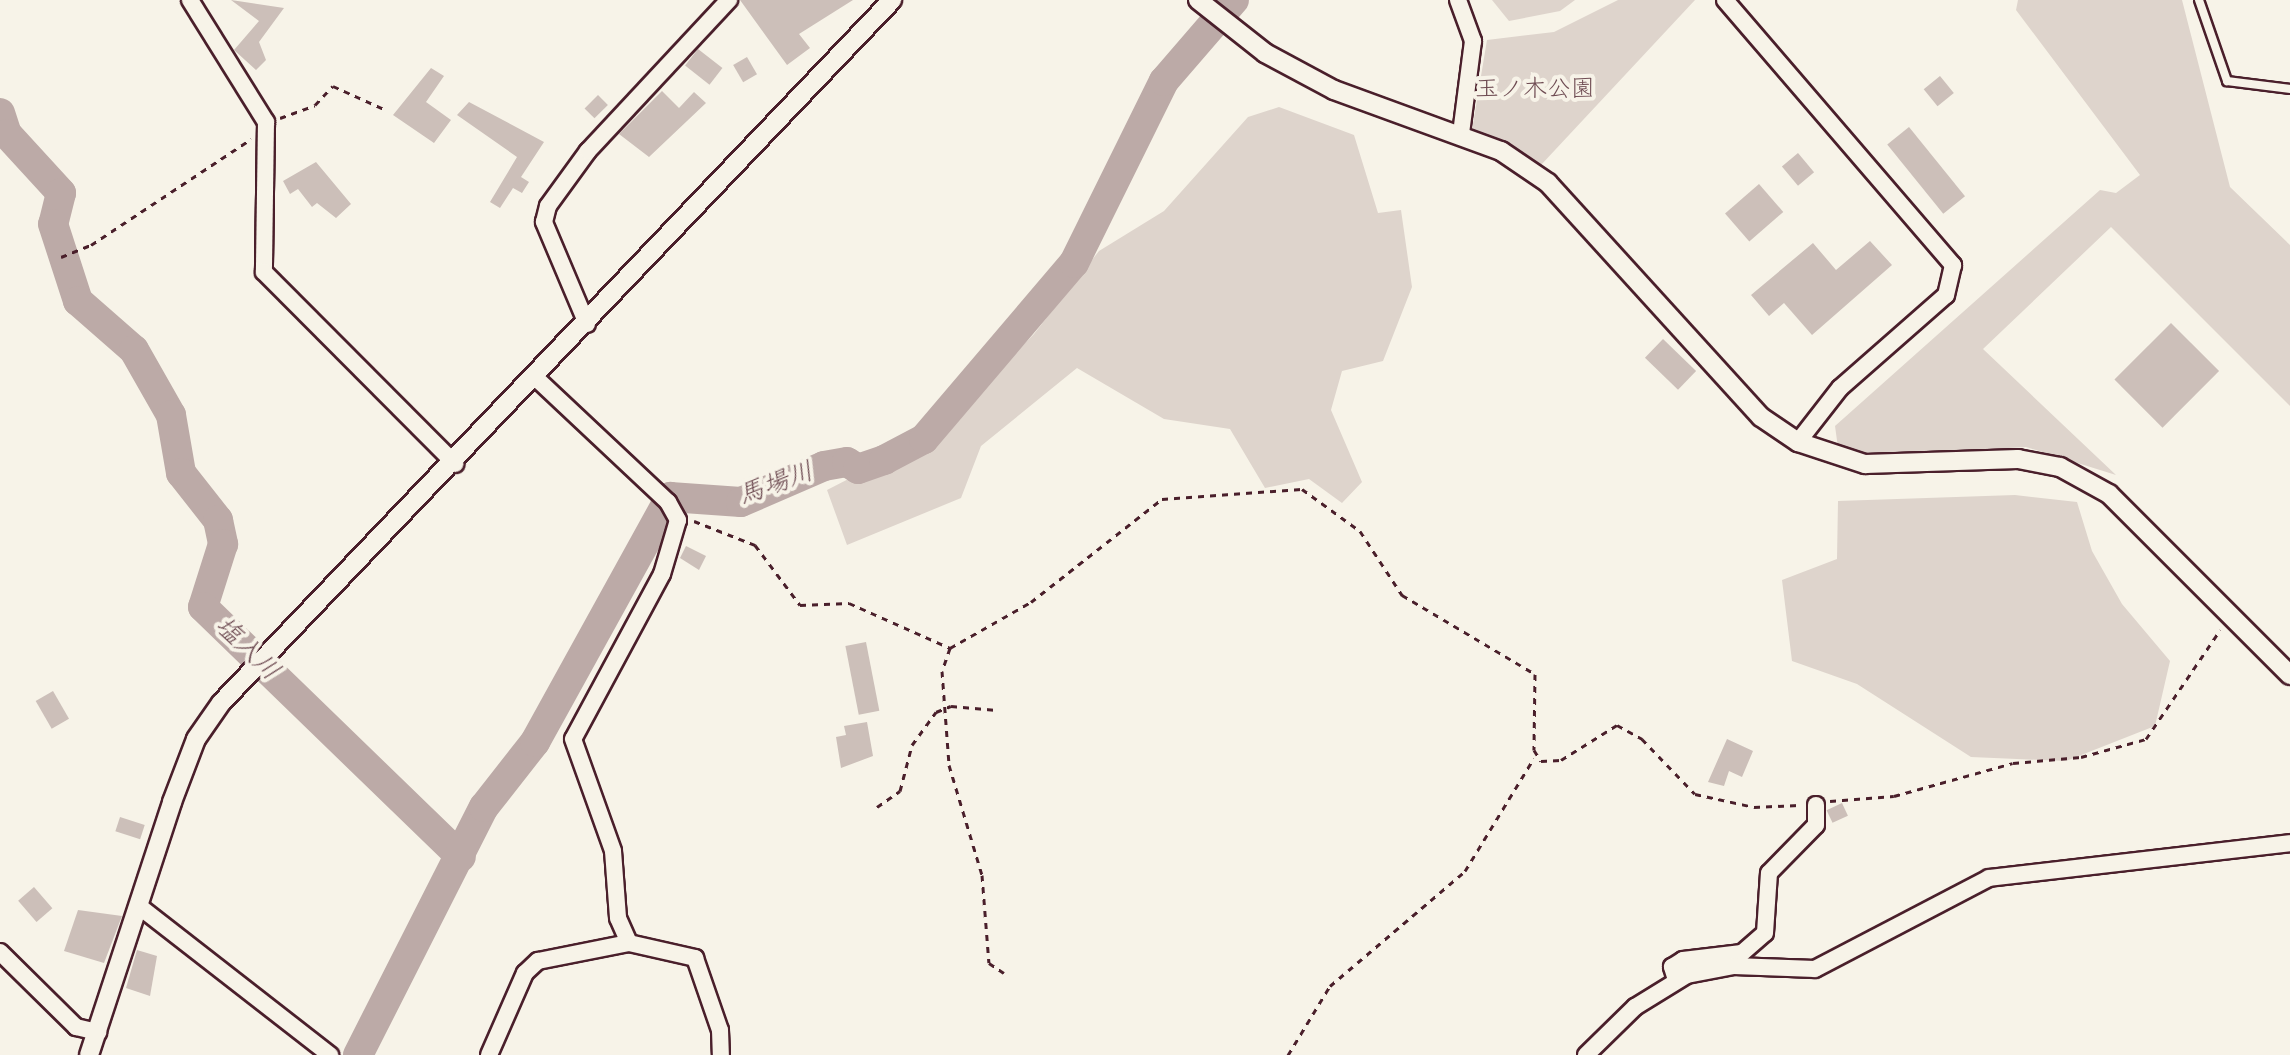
<!DOCTYPE html>
<meta charset="utf-8">
<style>
body{margin:0}
#map{position:relative;width:2290px;height:1055px;overflow:hidden;background:#f7f3e8;font-family:Pangolin,"Klee One",sans-serif}
div>[style]{position:absolute}
.green>*{inset:0;background:#ded4cc}
.river>*{height:30px;margin:-15px;padding:0 15px;transform-origin:15px;border-radius:15px;background:#bcaaa7}
.building>*{inset:0;background:#ccbfb9;transform-origin:0 0}
.path>*{height:3px;margin-top:-1.5px;transform-origin:0;background:repeating-linear-gradient(90deg,#4a1f2b 0 6px,transparent 0 12px)}
.roads{filter:drop-shadow(2px 0 #4a1f2b) drop-shadow(-2px 0 #4a1f2b) drop-shadow(0 2px #4a1f2b) drop-shadow(0 -2px #4a1f2b)}
.service>*{height:8px;margin:-4px;padding:0 4px;transform-origin:4px;border-radius:4px;background:#f7f3e8}
.minor>*{height:16px;margin:-8px;padding:0 8px;transform-origin:8px;border-radius:8px;background:#f7f3e8}
.tertiary>*{height:18px;margin:-9px;padding:0 9px;transform-origin:9px;border-radius:9px;background:#f7f3e8}
span{translate:-50% -50%;white-space:nowrap;text-align:center;line-height:1.15;-webkit-text-stroke:8px #f7f3e8;paint-order:stroke}
.park-label{font-size:24px;color:#6f4c53}
.water-label{font-size:26px;color:#6c4950;font-style:italic}
</style>
<div id="map">
<div class="green">
<div style="clip-path:polygon(1492px 0,1575px 0,1560px 11px,1509px 21px)"></div>
<div style="clip-path:polygon(1618px 0,1695px 0,1541px 165px,1472px 130px,1487px 40px,1554px 32px)"></div>
<div style="clip-path:polygon(2018px 0,2182px 0,2230px 187px,2290px 245px,2290px 406px,2111px 227px,1983px 349px,2116px 475px,2026px 447px,1956px 451px,1888px 466px,1839px 455px,1835px 426px,2100px 190px,2116px 193px,2140px 175px,2016px 10px)"></div>
<div style="clip-path:polygon(1279px 107px,1354px 135px,1378px 213px,1401px 210px,1412px 287px,1383px 361px,1342px 371px,1331px 410px,1362px 482px,1342px 503px,1309px 479px,1265px 488px,1230px 429px,1164px 419px,1077px 368px,981px 446px,961px 498px,847px 545px,827px 490px,938px 433px,1034px 334px,1099px 251px,1164px 211px,1248px 117px)"></div>
<div style="clip-path:polygon(2015px 495px,2077px 502px,2092px 551px,2122px 604px,2170px 661px,2155px 726px,2066px 761px,1971px 757px,1857px 684px,1792px 661px,1782px 580px,1837px 559px,1838px 501px)"></div>
</div>
<div class="river">
<div style="left:0;top:113px;width:22px;rotate:72deg"></div>
<div style="left:7px;top:134px;width:80px;rotate:47.5deg"></div>
<div style="left:61px;top:193px;width:32px;rotate:104deg"></div>
<div style="left:53px;top:224px;width:81px;rotate:72deg"></div>
<div style="left:78px;top:301px;width:74px;rotate:41.2deg"></div>
<div style="left:134px;top:350px;width:75px;rotate:60.4deg"></div>
<div style="left:171px;top:415px;width:59px;rotate:80.2deg"></div>
<div style="left:181px;top:473px;width:60px;rotate:51.8deg"></div>
<div style="left:218px;top:520px;width:25px;rotate:78deg"></div>
<div style="left:223px;top:544px;width:66px;rotate:107.6deg"></div>
<div style="left:203px;top:607px;width:359px;rotate:44.1deg"></div>
<div style="left:358px;top:1055px;width:278px;rotate:-63.1deg"></div>
<div style="left:484px;top:807px;width:83px;rotate:-51.9deg"></div>
<div style="left:535px;top:742px;width:280px;rotate:-61.1deg"></div>
<div style="left:670px;top:497px;width:71px;rotate:4deg"></div>
<div style="left:741px;top:502px;width:90px;rotate:-23.4deg"></div>
<div style="left:824px;top:466px;width:23px;rotate:-10deg"></div>
<div style="left:847px;top:462px;width:13px;rotate:32deg"></div>
<div style="left:858px;top:469px;width:28px;rotate:-19deg"></div>
<div style="left:884px;top:460px;width:45px;rotate:-27.7deg"></div>
<div style="left:924px;top:439px;width:231px;rotate:-49.6deg"></div>
<div style="left:1074px;top:263px;width:203px;rotate:-63.7deg"></div>
<div style="left:1164px;top:81px;width:107px;rotate:-49.2deg"></div>
</div>
<div class="building">
<div style="clip-path:polygon(231px 0,284px 8px,259px 42px,266px 60px,256px 70px,234px 50px,259px 21px)"></div>
<div style="clip-path:polygon(740px 0,853px 0,799px 34px,810px 48px,787px 65px)"></div>
<div style="left:698px;top:49px;width:31px;height:21px;rotate:38deg"></div>
<div style="left:747px;top:57px;width:20px;height:16px;rotate:60deg"></div>
<div style="clip-path:polygon(431px 68px,444px 76px,426px 102px,451px 120px,434px 143px,393px 115px)"></div>
<div style="left:1940px;top:76px;width:22px;height:21px;rotate:51deg"></div>
<div style="clip-path:polygon(662px 91px,679px 108px,694px 92px,706px 103px,649px 157px,619px 134px)"></div>
<div style="left:598px;top:95px;width:14px;height:19px;rotate:45deg"></div>
<div style="clip-path:polygon(469px 102px,544px 142px,521px 177px,529px 182px,522px 193px,513px 188px,500px 208px,490px 202px,517px 157px,457px 115px)"></div>
<div style="left:1909px;top:127px;width:89px;height:28px;rotate:51deg"></div>
<div style="left:1798px;top:153px;width:25px;height:21px;rotate:50deg"></div>
<div style="clip-path:polygon(316px 162px,351px 204px,336px 218px,317px 203px,312px 207px,298px 189px,290px 194px,283px 181px)"></div>
<div style="left:1759px;top:184px;width:37px;height:45px;rotate:49deg"></div>
<div style="clip-path:polygon(1870px 241px,1892px 265px,1812px 335px,1784px 303px,1769px 316px,1751px 295px,1813px 243px,1836px 270px)"></div>
<div style="left:2171px;top:323px;width:68px;height:80px;rotate:45deg"></div>
<div style="left:1663px;top:339px;width:46px;height:26px;rotate:44deg"></div>
<div style="clip-path:polygon(686px 546px,706px 556px,699px 570px,680px 558px)"></div>
<div style="left:866px;top:642px;width:70px;height:21px;rotate:79deg"></div>
<div style="left:53px;top:691px;width:32px;height:20px;rotate:60deg"></div>
<div style="clip-path:polygon(867px 722px,873px 756px,841px 768px,836px 737px,846px 735px,844px 726px)"></div>
<div style="clip-path:polygon(1727px 739px,1753px 751px,1742px 777px,1729px 771px,1724px 786px,1708px 782px)"></div>
<div style="left:1842px;top:803px;width:14px;height:17px;rotate:65deg"></div>
<div style="left:120px;top:817px;width:26px;height:15px;rotate:18deg"></div>
<div style="left:34px;top:887px;width:28px;height:21px;rotate:49deg"></div>
<div style="clip-path:polygon(78px 910px,122px 916px,104px 963px,64px 951px)"></div>
<div style="clip-path:polygon(137px 950px,157px 956px,150px 996px,126px 988px)"></div>
</div>
<div class="path">
<div style="left:280px;top:118px;width:37px;rotate:-20deg"></div>
<div style="left:315px;top:105px;width:26px;rotate:-47deg"></div>
<div style="left:333px;top:86px;width:58px;rotate:24.4deg"></div>
<div style="left:61px;top:257px;width:32px;rotate:-22deg"></div>
<div style="left:91px;top:245px;width:192px;rotate:-33.5deg"></div>
<div style="left:694px;top:521px;width:66px;rotate:21.5deg"></div>
<div style="left:755px;top:545px;width:75px;rotate:53.1deg"></div>
<div style="left:800px;top:605px;width:49px;rotate:-2.3deg"></div>
<div style="left:849px;top:603px;width:111px;rotate:24deg"></div>
<div style="left:950px;top:648px;width:93px;rotate:-29.6deg"></div>
<div style="left:1031px;top:602px;width:167px;rotate:-38.2deg"></div>
<div style="left:1162px;top:499px;width:140px;rotate:-4.1deg"></div>
<div style="left:1302px;top:489px;width:72px;rotate:35.9deg"></div>
<div style="left:1360px;top:531px;width:77px;rotate:56.7deg"></div>
<div style="left:1402px;top:595px;width:155px;rotate:30.7deg"></div>
<div style="left:1535px;top:674px;width:76px;rotate:90.8deg"></div>
<div style="left:1534px;top:750px;width:13px;rotate:58deg"></div>
<div style="left:1541px;top:761px;width:20px;rotate:-3deg"></div>
<div style="left:1561px;top:760px;width:66px;rotate:-32deg"></div>
<div style="left:1617px;top:725px;width:29px;rotate:29deg"></div>
<div style="left:1642px;top:739px;width:76px;rotate:46.1deg"></div>
<div style="left:1695px;top:794px;width:60px;rotate:12.4deg"></div>
<div style="left:1754px;top:807px;width:45px;rotate:-2.5deg"></div>
<div style="left:950px;top:648px;width:24px;rotate:109deg"></div>
<div style="left:942px;top:671px;width:94px;rotate:85.7deg"></div>
<div style="left:949px;top:765px;width:115px;rotate:73.3deg"></div>
<div style="left:982px;top:875px;width:88px;rotate:85.5deg"></div>
<div style="left:989px;top:963px;width:18px;rotate:34deg"></div>
<div style="left:1830px;top:801px;width:64px;rotate:-4.5deg"></div>
<div style="left:1894px;top:796px;width:123px;rotate:-15.5deg"></div>
<div style="left:2013px;top:763px;width:68px;rotate:-5deg"></div>
<div style="left:2081px;top:757px;width:67px;rotate:-15.5deg"></div>
<div style="left:2146px;top:739px;width:132px;rotate:-55.8deg"></div>
<div style="left:877px;top:807px;width:28px;rotate:-35deg"></div>
<div style="left:900px;top:791px;width:48px;rotate:-75.4deg"></div>
<div style="left:912px;top:745px;width:41px;rotate:-54deg"></div>
<div style="left:936px;top:712px;width:16px;rotate:-22deg"></div>
<div style="left:951px;top:706px;width:46px;rotate:5deg"></div>
<div style="left:1288px;top:1055px;width:81px;rotate:-58.7deg"></div>
<div style="left:1330px;top:986px;width:177px;rotate:-40.4deg"></div>
<div style="left:1465px;top:871px;width:132px;rotate:-58.6deg"></div>
</div>
<div class="roads">
<div class="service">
<div style="left:2199px;top:0;width:86px;rotate:70.9deg"></div>
<div style="left:2227px;top:81px;width:64px;rotate:7.2deg"></div>
</div>
<div class="minor">
<div style="left:190px;top:0;width:144px;rotate:58.1deg"></div>
<div style="left:266px;top:122px;width:150px;rotate:90.8deg"></div>
<div style="left:264px;top:272px;width:271px;rotate:45.1deg"></div>
<div style="left:1458px;top:0;width:44px;rotate:69.9deg"></div>
<div style="left:1473px;top:41px;width:94px;rotate:97.4deg"></div>
<div style="left:1725px;top:0;width:350px;rotate:49.3deg"></div>
<div style="left:1953px;top:265px;width:31px;rotate:103deg"></div>
<div style="left:1946px;top:295px;width:141px;rotate:138.7deg"></div>
<div style="left:1840px;top:388px;width:68px;rotate:127.9deg"></div>
<div style="left:587px;top:324px;width:111px;rotate:-112.9deg"></div>
<div style="left:544px;top:222px;width:16px;rotate:-76deg"></div>
<div style="left:548px;top:206px;width:68px;rotate:-54deg"></div>
<div style="left:588px;top:151px;width:207px;rotate:-47deg"></div>
<div style="left:537px;top:379px;width:180px;rotate:43.2deg"></div>
<div style="left:668px;top:502px;width:21px;rotate:61deg"></div>
<div style="left:678px;top:520px;width:56px;rotate:106.5deg"></div>
<div style="left:662px;top:574px;width:187px;rotate:118.3deg"></div>
<div style="left:573px;top:739px;width:119px;rotate:70.3deg"></div>
<div style="left:613px;top:851px;width:67px;rotate:85.7deg"></div>
<div style="left:618px;top:918px;width:27px;rotate:66deg"></div>
<div style="left:629px;top:943px;width:68px;rotate:12.8deg"></div>
<div style="left:695px;top:958px;width:76px;rotate:70.9deg"></div>
<div style="left:720px;top:1030px;width:25px;rotate:88deg"></div>
<div style="left:140px;top:907px;width:241px;rotate:37.9deg"></div>
<div style="left:0;top:952px;width:107px;rotate:44.6deg"></div>
<div style="left:76px;top:1027px;width:23px;rotate:13deg"></div>
<div style="left:1676px;top:980px;width:14px;rotate:-107deg"></div>
<div style="left:1672px;top:967px;width:13px;rotate:-32deg"></div>
<div style="left:1683px;top:960px;width:59px;rotate:-6.8deg"></div>
<div style="left:1742px;top:953px;width:30px;rotate:-41deg"></div>
<div style="left:1765px;top:933px;width:60px;rotate:-86.2deg"></div>
<div style="left:1769px;top:873px;width:67px;rotate:-45.6deg"></div>
<div style="left:1816px;top:825px;width:20px;rotate:-90deg"></div>
<div style="left:489px;top:1055px;width:90px;rotate:-66.3deg"></div>
<div style="left:525px;top:973px;width:18px;rotate:-43deg"></div>
<div style="left:538px;top:961px;width:93px;rotate:-11.2deg"></div>
<div style="left:1586px;top:1055px;width:69px;rotate:-44.4deg"></div>
<div style="left:1635px;top:1007px;width:61px;rotate:-31.6deg"></div>
<div style="left:1687px;top:975px;width:48px;rotate:-10.8deg"></div>
<div style="left:1734px;top:966px;width:81px;rotate:2.1deg"></div>
<div style="left:1815px;top:969px;width:196px;rotate:-27.6deg"></div>
<div style="left:1989px;top:878px;width:303px;rotate:-6.6deg"></div>
</div>
<div class="tertiary">
<div style="left:1198px;top:0;width:85px;rotate:38.3deg"></div>
<div style="left:1265px;top:53px;width:78px;rotate:28.2deg"></div>
<div style="left:1334px;top:90px;width:178px;rotate:20.1deg"></div>
<div style="left:1501px;top:151px;width:57px;rotate:34.2deg"></div>
<div style="left:1548px;top:183px;width:316px;rotate:47.7deg"></div>
<div style="left:1761px;top:417px;width:45px;rotate:34deg"></div>
<div style="left:1798px;top:442px;width:71px;rotate:18.2deg"></div>
<div style="left:1865px;top:464px;width:153px;rotate:-1.9deg"></div>
<div style="left:2018px;top:459px;width:43px;rotate:10.8deg"></div>
<div style="left:2060px;top:467px;width:56px;rotate:28.9deg"></div>
<div style="left:2109px;top:494px;width:256px;rotate:45deg"></div>
<div style="left:89px;top:1055px;width:266px;rotate:-71.8deg"></div>
<div style="left:172px;top:802px;width:67px;rotate:-69.1deg"></div>
<div style="left:196px;top:739px;width:44px;rotate:-55.2deg"></div>
<div style="left:221px;top:703px;width:972px;rotate:-46.33deg"></div>
</div>
</div>
<div class="park-label">
<span style="left:1535px;top:89px">玉ノ木公園</span>
</div>
<div class="water-label">
<span style="left:776px;top:484px;rotate:-20deg">馬場川</span>
<span style="left:247px;top:649px;rotate:44deg">塩入川</span>
</div>
</div>
